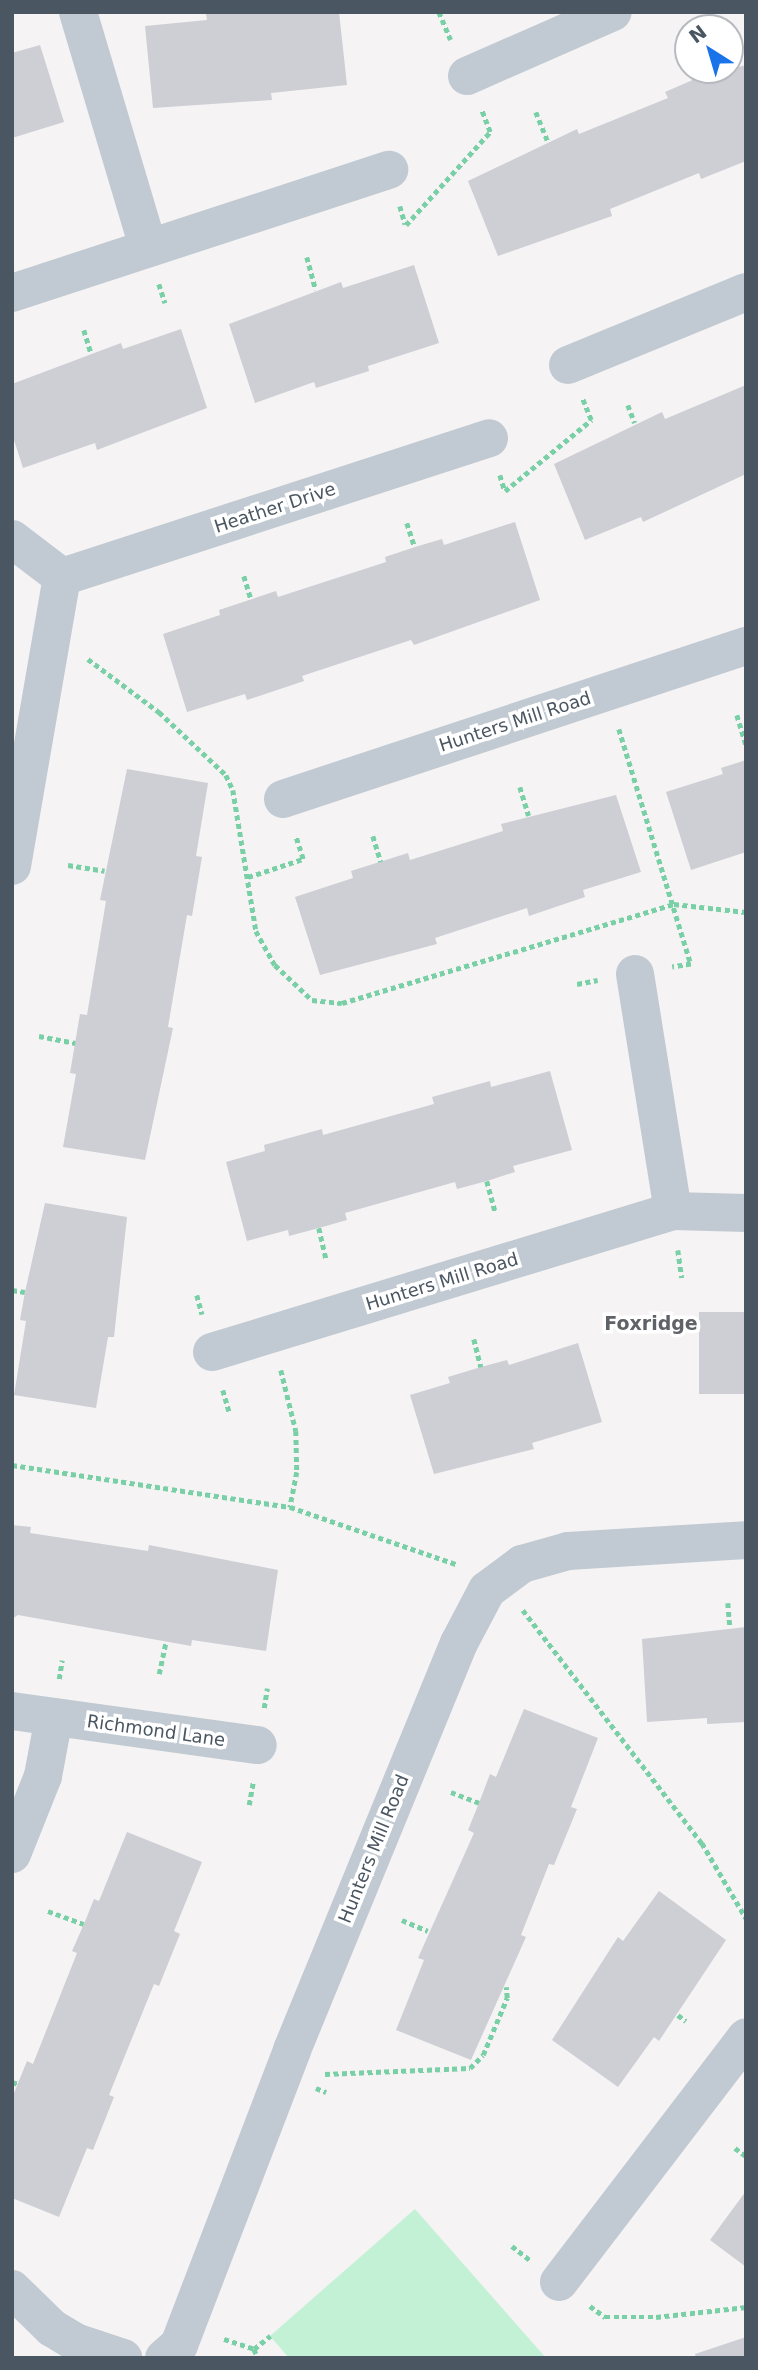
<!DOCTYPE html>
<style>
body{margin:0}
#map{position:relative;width:758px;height:2370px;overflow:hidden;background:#f5f3f3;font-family:"DejaVu Sans",sans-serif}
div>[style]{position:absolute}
.green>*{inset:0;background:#c3f1d5}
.building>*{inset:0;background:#cdcfd5;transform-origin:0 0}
.path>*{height:4.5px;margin-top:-2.25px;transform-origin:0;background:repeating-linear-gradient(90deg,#7ad0a6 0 5px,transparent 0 8.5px)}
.minor>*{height:38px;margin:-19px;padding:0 19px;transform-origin:19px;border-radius:19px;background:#c1cad2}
span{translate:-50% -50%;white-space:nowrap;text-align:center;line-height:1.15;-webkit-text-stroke:7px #fff;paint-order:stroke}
.street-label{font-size:18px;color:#4a5661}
.neighbourhood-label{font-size:19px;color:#5f6368;font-weight:700}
.frame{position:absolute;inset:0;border:14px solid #4a5661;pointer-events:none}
.north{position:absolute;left:674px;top:14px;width:70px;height:70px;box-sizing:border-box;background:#fff;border:2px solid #b7bbc0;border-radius:50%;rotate:323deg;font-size:19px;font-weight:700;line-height:28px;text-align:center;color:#4a5661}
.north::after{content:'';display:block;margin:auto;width:24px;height:32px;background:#1a73e8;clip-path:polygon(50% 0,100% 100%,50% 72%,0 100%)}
</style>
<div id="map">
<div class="green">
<div style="clip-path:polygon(415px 2209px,546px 2358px,289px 2358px,270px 2336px)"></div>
</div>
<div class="building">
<div style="clip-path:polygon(218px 12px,339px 12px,347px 85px,271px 93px,272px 100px,153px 108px,145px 26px,207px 20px,206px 14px)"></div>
<div style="clip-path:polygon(40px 45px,64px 122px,12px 138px,12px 53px)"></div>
<div style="clip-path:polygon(746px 65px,746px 161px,701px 179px,699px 173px,610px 209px,612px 216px,498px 256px,468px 181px,577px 129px,579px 134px,668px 98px,665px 92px,695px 79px)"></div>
<div style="clip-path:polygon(414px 265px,439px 343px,368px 366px,369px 371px,316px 388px,314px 382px,255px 403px,229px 324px,341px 282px,343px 288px)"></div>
<div style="clip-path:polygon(181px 329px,207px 408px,97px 450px,95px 443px,23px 468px,12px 434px,12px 384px,121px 343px,123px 349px)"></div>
<div style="clip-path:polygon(746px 385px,746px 474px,643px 522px,641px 517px,585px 540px,554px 464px,662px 412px,665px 419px)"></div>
<div style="clip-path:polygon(515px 522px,540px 600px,414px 645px,411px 640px,302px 676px,304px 681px,247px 700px,245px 694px,187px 712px,163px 634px,220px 615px,219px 610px,276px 591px,278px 597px,386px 562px,385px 557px,415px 547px,442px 539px,444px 545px)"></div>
<div style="clip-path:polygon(746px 760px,746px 852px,691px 870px,666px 792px,723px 774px,721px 768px)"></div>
<div style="clip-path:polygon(127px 769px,208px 783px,196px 856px,202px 857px,192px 916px,187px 915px,168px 1027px,173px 1028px,145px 1160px,63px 1147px,76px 1074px,70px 1073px,80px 1014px,87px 1015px,106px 901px,100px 900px)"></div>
<div style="clip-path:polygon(616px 795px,641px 872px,583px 890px,585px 897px,529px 916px,527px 908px,435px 938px,437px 944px,320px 975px,295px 897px,353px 878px,351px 871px,408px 853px,410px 860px,503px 831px,501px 824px)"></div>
<div style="clip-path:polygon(550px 1071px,572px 1150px,513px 1166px,515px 1172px,487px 1181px,457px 1189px,455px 1182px,345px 1213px,347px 1220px,319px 1228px,289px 1236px,288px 1230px,247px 1241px,226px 1162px,265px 1151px,264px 1145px,322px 1129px,323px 1135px,434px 1104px,432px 1097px,490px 1081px,491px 1087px)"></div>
<div style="clip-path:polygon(45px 1203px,127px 1217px,114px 1337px,108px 1337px,96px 1408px,14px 1395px,26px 1321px,20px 1320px,25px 1292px)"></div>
<div style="left:699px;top:1312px;width:47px;height:82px"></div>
<div style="clip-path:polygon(578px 1343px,602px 1422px,532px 1443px,534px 1449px,434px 1474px,410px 1395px,450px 1383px,448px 1377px,481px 1367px,507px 1360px,509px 1365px)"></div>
<div style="clip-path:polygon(12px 1525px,31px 1527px,30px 1533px,148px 1551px,149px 1545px,278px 1570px,266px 1651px,192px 1640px,191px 1646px,18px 1615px,12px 1619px)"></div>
<div style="clip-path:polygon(746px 1627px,746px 1722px,707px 1724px,707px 1718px,647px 1722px,642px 1639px)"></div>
<div style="clip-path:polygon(524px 1709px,598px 1738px,571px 1807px,577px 1809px,554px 1865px,549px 1864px,521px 1935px,526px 1937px,471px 2060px,396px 2030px,424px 1960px,418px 1958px,474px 1833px,468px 1830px,479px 1803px,490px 1774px,496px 1777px)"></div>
<div style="clip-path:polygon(127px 1832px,202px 1862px,174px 1931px,180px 1934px,159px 1986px,154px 1984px,109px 2095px,114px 2097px,93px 2150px,87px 2148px,59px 2217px,12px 2198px,12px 2098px,27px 2061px,33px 2064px,77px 1953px,72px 1951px,84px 1924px,94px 1899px,99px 1901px)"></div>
<div style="clip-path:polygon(659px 1891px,726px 1940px,659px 2041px,654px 2037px,618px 2087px,552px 2040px,618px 1937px,623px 1941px)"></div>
<div style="clip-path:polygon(746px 2191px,746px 2267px,710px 2240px)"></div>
<div style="clip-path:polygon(746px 2337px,746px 2358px,696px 2358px,695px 2354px)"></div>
</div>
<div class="path">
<div style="left:439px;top:12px;width:30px;rotate:67deg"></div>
<div style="left:682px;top:48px;width:15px;rotate:67deg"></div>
<div style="left:691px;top:70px;width:10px;rotate:66deg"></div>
<div style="left:536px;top:112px;width:31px;rotate:68deg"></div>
<div style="left:400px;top:206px;width:19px;rotate:74deg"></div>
<div style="left:406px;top:225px;width:125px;rotate:-47.9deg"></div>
<div style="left:490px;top:132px;width:25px;rotate:-111deg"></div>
<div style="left:307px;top:257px;width:34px;rotate:75deg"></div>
<div style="left:159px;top:284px;width:20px;rotate:72deg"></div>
<div style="left:84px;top:330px;width:24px;rotate:73deg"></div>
<div style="left:628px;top:405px;width:19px;rotate:69deg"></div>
<div style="left:500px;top:475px;width:17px;rotate:73deg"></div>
<div style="left:505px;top:491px;width:112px;rotate:-39.5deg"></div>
<div style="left:591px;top:420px;width:24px;rotate:-112deg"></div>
<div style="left:407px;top:523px;width:25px;rotate:72deg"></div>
<div style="left:244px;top:576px;width:24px;rotate:73deg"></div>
<div style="left:88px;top:659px;width:89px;rotate:36.7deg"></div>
<div style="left:159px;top:712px;width:92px;rotate:43.2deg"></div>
<div style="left:226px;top:775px;width:17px;rotate:65deg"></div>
<div style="left:233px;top:790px;width:143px;rotate:80.7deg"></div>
<div style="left:256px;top:931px;width:39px;rotate:61deg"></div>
<div style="left:275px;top:965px;width:51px;rotate:43.4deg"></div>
<div style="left:312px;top:1000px;width:30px;rotate:6deg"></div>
<div style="left:342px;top:1003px;width:346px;rotate:-16.6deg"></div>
<div style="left:674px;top:904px;width:72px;rotate:6.3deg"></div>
<div style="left:737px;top:715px;width:31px;rotate:73deg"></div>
<div style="left:619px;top:729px;width:246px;rotate:73deg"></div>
<div style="left:691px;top:964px;width:19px;rotate:171deg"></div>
<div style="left:520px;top:787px;width:30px;rotate:73deg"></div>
<div style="left:373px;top:836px;width:27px;rotate:73deg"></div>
<div style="left:68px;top:865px;width:37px;rotate:9deg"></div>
<div style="left:248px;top:877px;width:58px;rotate:-18.1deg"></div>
<div style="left:303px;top:859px;width:25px;rotate:-108deg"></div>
<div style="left:577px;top:984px;width:21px;rotate:-11deg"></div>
<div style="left:39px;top:1036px;width:37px;rotate:11deg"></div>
<div style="left:487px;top:1181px;width:31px;rotate:75deg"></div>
<div style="left:319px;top:1228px;width:32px;rotate:77deg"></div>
<div style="left:678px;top:1250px;width:28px;rotate:82deg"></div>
<div style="left:12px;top:1290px;width:13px;rotate:9deg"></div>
<div style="left:197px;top:1295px;width:20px;rotate:75deg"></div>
<div style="left:474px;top:1339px;width:29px;rotate:76deg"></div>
<div style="left:281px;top:1370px;width:63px;rotate:76.2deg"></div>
<div style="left:296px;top:1431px;width:41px;rotate:88.6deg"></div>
<div style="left:297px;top:1472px;width:36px;rotate:101deg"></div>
<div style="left:223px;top:1390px;width:22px;rotate:74deg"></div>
<div style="left:12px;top:1465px;width:281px;rotate:8.6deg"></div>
<div style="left:290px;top:1507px;width:178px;rotate:19deg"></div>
<div style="left:728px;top:1603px;width:25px;rotate:85deg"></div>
<div style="left:523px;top:1610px;width:294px;rotate:52.5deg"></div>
<div style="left:702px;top:1843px;width:87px;rotate:59.6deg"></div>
<div style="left:159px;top:1674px;width:33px;rotate:-78deg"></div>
<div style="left:59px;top:1679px;width:19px;rotate:-81deg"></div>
<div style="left:264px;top:1708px;width:20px;rotate:-81deg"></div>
<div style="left:451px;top:1792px;width:30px;rotate:21deg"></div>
<div style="left:249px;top:1805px;width:23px;rotate:-80deg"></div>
<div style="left:48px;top:1911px;width:38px;rotate:20deg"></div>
<div style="left:402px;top:1920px;width:28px;rotate:23deg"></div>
<div style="left:678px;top:2015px;width:10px;rotate:37deg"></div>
<div style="left:325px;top:2074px;width:145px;rotate:-2.4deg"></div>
<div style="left:470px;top:2068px;width:18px;rotate:-45deg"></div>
<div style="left:483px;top:2055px;width:62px;rotate:-67.2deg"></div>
<div style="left:507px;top:1998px;width:11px;rotate:-95deg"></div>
<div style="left:12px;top:2082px;width:6px;rotate:18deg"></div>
<div style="left:316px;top:2088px;width:11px;rotate:22deg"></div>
<div style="left:735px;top:2148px;width:14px;rotate:36deg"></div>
<div style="left:512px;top:2246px;width:23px;rotate:38deg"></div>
<div style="left:590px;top:2306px;width:19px;rotate:36deg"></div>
<div style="left:605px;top:2317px;width:51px"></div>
<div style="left:656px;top:2317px;width:91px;rotate:-6.3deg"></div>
<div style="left:224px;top:2339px;width:32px;rotate:18deg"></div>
<div style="left:254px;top:2349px;width:10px;rotate:66deg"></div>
<div style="left:254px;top:2349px;width:21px;rotate:-39deg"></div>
</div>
<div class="minor">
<div style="left:78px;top:12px;width:245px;rotate:73.4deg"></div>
<div style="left:467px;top:76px;width:159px;rotate:-23.7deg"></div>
<div style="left:12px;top:293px;width:397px;rotate:-18.1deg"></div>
<div style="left:568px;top:365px;width:192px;rotate:-22.3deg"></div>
<div style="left:12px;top:539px;width:63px;rotate:37.2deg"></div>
<div style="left:62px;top:577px;width:449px;rotate:-18deg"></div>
<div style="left:283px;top:799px;width:488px;rotate:-18.3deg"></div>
<div style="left:12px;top:866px;width:293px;rotate:-80.2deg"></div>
<div style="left:635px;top:974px;width:240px;rotate:80.9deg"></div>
<div style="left:212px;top:1352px;width:482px;rotate:-17deg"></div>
<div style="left:673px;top:1211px;width:73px;rotate:1.6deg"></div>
<div style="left:12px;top:1711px;width:248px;rotate:7.9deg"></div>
<div style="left:12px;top:1854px;width:84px;rotate:-68.3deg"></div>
<div style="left:43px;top:1776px;width:60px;rotate:-79.4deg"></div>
<div style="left:559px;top:2282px;width:308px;rotate:-52.6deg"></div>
<div style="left:12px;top:2289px;width:56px;rotate:44.3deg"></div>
<div style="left:52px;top:2328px;width:27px;rotate:31deg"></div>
<div style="left:75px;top:2342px;width:51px;rotate:18.4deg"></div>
<div style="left:164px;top:2358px;width:20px;rotate:-41deg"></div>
<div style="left:179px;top:2345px;width:316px;rotate:-69deg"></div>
<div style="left:292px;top:2050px;width:440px;rotate:-67.7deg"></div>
<div style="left:459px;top:1643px;width:60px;rotate:-62.2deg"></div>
<div style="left:487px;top:1590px;width:44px;rotate:-36.6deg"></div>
<div style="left:522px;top:1564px;width:48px;rotate:-15.8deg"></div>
<div style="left:568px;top:1551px;width:178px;rotate:-3.5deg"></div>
</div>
<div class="street-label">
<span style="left:275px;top:508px;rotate:-18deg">Heather Drive</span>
<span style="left:515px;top:722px;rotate:-18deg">Hunters Mill Road</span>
<span style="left:442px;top:1282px;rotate:-17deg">Hunters Mill Road</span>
<span style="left:156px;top:1731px;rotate:8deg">Richmond Lane</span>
<span style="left:374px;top:1849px;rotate:-68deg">Hunters Mill Road</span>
</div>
<div class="neighbourhood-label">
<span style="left:651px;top:1324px">Foxridge</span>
</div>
<div class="frame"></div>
<div class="north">N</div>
</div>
